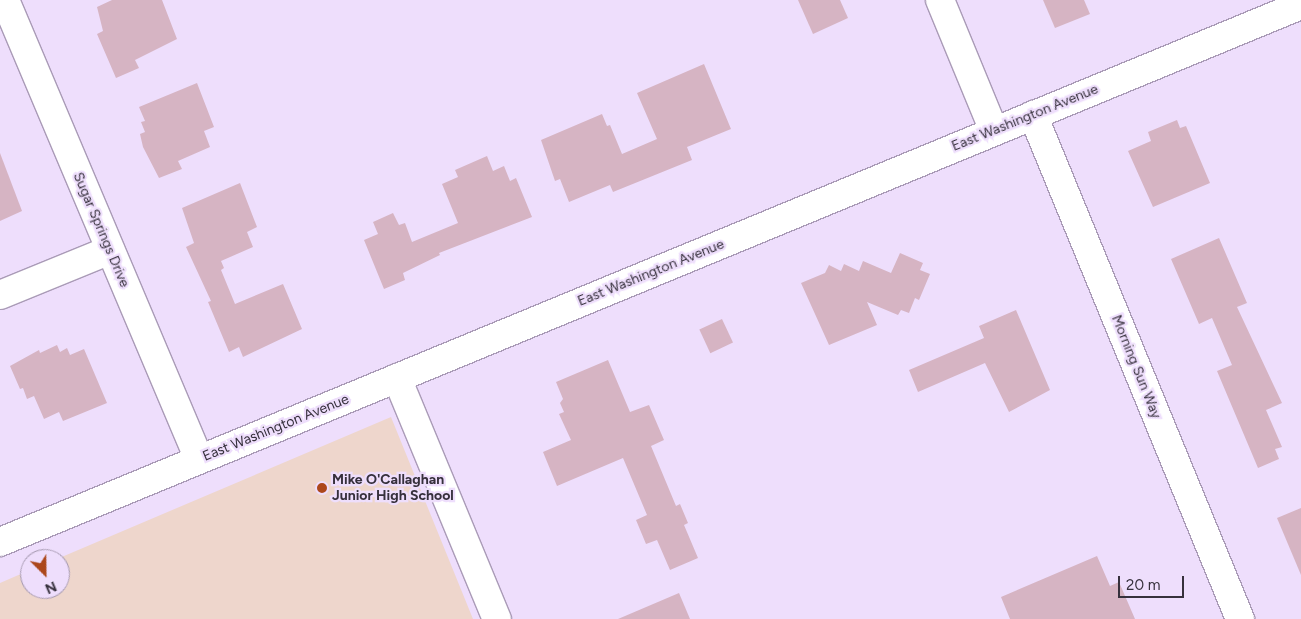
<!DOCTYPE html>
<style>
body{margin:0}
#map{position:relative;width:1301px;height:619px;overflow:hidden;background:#eedefc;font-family:Figtree,sans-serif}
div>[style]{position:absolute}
.education>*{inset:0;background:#eed6cc}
.building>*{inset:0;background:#d6b4c3;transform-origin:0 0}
.roads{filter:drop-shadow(1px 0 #aa9bb7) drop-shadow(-1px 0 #aa9bb7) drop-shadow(0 1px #aa9bb7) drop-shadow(0 -1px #aa9bb7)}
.minor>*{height:28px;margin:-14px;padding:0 14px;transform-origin:14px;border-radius:14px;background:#fff}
.dots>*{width:14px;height:14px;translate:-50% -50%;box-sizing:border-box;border:2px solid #eedefc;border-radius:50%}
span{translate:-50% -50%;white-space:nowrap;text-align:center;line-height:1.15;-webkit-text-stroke:4.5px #eedefc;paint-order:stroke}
.street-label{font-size:14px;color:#36303c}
.poi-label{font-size:14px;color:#36303c;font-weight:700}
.left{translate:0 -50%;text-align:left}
.north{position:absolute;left:20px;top:549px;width:50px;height:50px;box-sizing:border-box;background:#eedefc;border:1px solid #a498af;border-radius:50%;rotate:157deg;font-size:14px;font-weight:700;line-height:20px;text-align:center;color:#36303c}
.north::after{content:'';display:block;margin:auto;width:18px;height:22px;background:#ac471b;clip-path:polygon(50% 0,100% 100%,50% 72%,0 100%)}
.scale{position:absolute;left:1118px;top:576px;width:66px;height:22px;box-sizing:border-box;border:2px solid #36303c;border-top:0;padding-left:6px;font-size:15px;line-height:18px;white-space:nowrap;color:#36303c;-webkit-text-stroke:4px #eedefc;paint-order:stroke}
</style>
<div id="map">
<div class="education">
<div style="clip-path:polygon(391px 417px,473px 619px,0 619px,0 583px,30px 570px,30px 589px,60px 589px,60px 559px,57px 559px)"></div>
</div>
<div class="building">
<div style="clip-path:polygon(112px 0,162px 0,177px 39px,135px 60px,139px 68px,116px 78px,97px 34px,103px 31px,97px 7px)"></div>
<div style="clip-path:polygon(798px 0,840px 0,848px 18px,813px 34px)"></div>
<div style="clip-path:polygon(1043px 0,1084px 0,1090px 14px,1055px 28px)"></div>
<div style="clip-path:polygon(704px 64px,731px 129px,687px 147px,692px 160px,613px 192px,610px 185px,569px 202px,560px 179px,555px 181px,541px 140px,602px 114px,607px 126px,610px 125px,622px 154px,657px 139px,637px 93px)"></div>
<div style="clip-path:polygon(197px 83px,214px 127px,204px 131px,210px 147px,178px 161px,182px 169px,159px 178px,143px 147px,140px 134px,145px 132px,141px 122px,145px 121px,139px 107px)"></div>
<div style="clip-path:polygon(1177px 120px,1180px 128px,1186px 126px,1210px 183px,1153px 207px,1128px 151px,1151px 141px,1148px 132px)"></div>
<div style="clip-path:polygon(0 153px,22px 211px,0 221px)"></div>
<div style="clip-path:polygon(487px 156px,493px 171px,504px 166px,510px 181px,516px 178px,532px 217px,439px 253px,440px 255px,403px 273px,405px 280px,384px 289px,364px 240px,378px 234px,373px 222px,393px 213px,399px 225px,405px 223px,412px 242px,458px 223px,442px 184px,458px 177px,455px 170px)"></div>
<div style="clip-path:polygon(240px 183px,257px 227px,247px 232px,253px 247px,221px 261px,224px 268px,221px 270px,235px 304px,283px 284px,302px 329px,243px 357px,239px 347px,229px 352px,208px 302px,211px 301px,186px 247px,194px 243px,182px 208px)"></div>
<div style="clip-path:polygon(1219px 238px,1247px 303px,1237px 307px,1282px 403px,1266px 410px,1282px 447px,1275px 449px,1279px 459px,1258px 468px,1217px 371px,1232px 365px,1212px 318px,1199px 324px,1171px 259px)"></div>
<div style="clip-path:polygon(900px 253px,923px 263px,920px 270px,930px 274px,919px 300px,915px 298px,909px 313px,901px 310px,898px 315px,867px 302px,877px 325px,829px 345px,801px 283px,825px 273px,829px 265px,841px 271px,844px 264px,859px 271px,863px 261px,891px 273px)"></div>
<div style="clip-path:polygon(1016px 310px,1050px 390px,1009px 412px,985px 363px,918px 392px,909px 370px,984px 338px,979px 326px)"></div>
<div style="left:722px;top:319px;width:26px;height:25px;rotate:65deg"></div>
<div style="clip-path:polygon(57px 345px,60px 352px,67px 348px,70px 355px,84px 349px,107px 403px,63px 421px,59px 412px,44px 419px,34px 396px,27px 399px,23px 388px,20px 389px,10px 366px,39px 350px,40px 353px)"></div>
<div style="clip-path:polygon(608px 360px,630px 412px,649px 405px,664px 440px,651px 446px,676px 506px,680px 504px,688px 523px,684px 525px,698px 558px,670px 570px,657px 540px,646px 544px,636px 520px,647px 515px,623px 458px,557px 486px,543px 452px,571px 440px,559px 414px,564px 412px,560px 403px,563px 399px,556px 382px)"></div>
<div style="clip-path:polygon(1301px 508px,1301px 575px,1277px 518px)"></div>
<div style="clip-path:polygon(1097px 556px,1110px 586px,1119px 582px,1135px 619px,1010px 619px,1001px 597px)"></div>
<div style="clip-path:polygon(679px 593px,690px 619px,618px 619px)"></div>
</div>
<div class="roads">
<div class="minor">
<div style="left:5px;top:0;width:498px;rotate:67.1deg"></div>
<div style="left:940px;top:0;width:142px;rotate:67.6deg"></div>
<div style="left:1033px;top:115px;width:545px;rotate:67.67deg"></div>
<div style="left:0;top:295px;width:119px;rotate:-22.2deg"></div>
<div style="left:397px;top:378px;width:261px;rotate:67.5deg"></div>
<div style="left:0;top:542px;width:1407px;rotate:-22.43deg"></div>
</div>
</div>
<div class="dots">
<div style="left:322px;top:488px;background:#ac471b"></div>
</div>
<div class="street-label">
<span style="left:1025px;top:118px;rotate:-22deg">East Washington Avenue</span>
<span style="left:101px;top:230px;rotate:67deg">Sugar Springs Drive</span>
<span style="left:651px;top:273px;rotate:-22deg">East Washington Avenue</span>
<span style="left:1136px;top:367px;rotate:68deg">Morning Sun Way</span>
<span style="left:276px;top:428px;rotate:-22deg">East Washington Avenue</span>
</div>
<div class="poi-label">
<span class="left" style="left:332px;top:488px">Mike O'Callaghan<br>Junior High School</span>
</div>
<div class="north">N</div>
<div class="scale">20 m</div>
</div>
